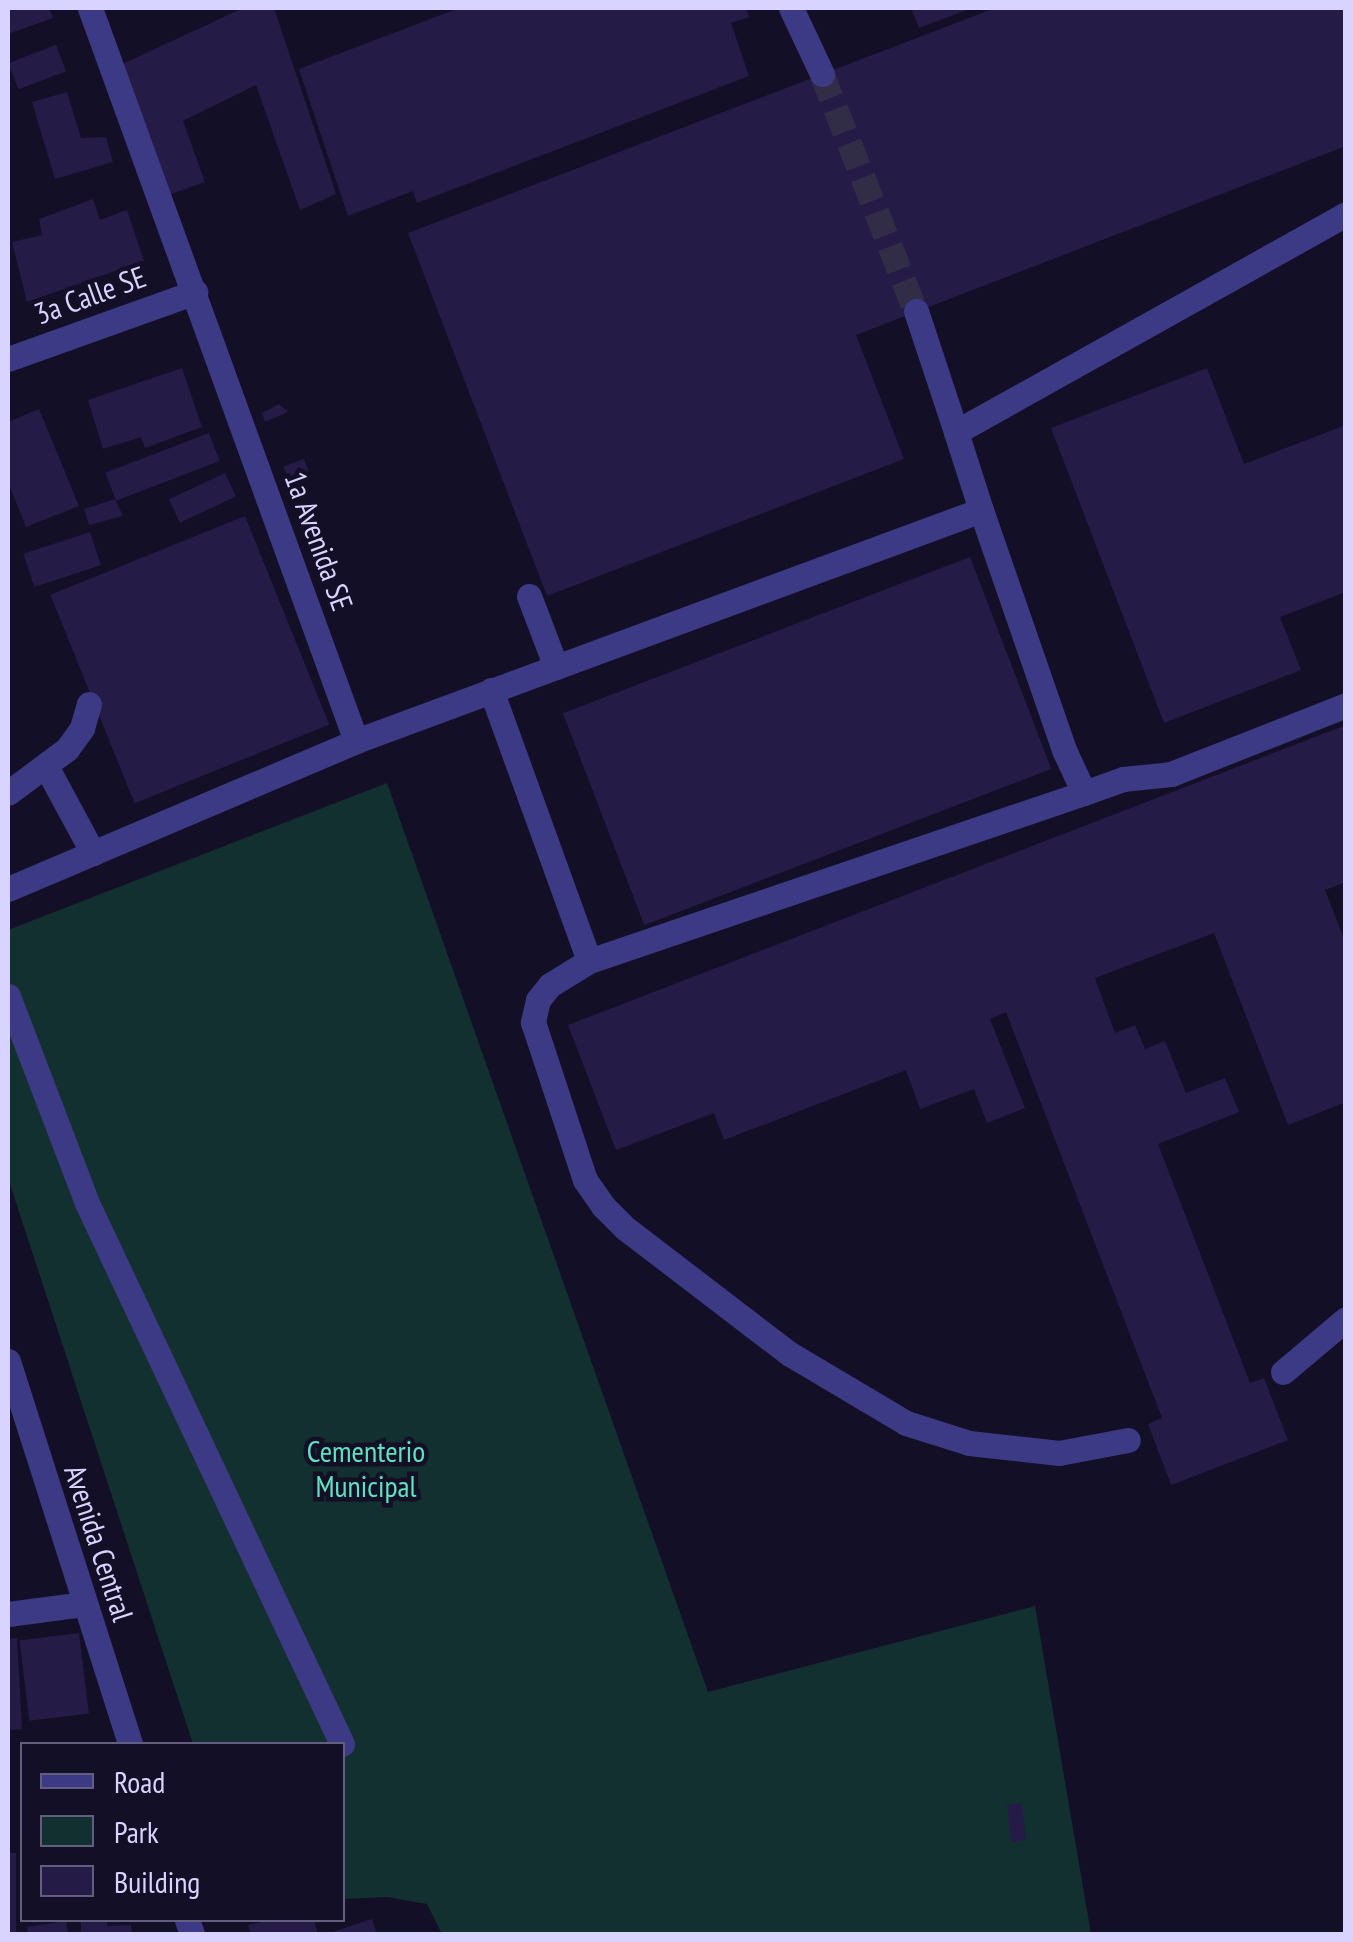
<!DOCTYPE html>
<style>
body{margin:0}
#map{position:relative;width:1353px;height:1942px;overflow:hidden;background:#130f26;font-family:"PT Sans Narrow",sans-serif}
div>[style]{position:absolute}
.green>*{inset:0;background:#12302f}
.building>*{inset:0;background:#241b47;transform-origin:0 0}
.minor-tunnel>*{height:25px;margin-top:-12.5px;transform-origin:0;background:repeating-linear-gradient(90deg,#312d47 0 25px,transparent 0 37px)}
.minor>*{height:25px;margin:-12.5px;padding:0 12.5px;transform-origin:12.5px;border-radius:12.5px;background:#3d3a85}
span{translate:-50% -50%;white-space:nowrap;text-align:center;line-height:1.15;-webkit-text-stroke:9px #130f26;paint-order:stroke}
.street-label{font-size:30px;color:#d9d4ff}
.park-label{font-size:30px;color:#5fe0c0}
.frame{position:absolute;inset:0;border:10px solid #d9d4ff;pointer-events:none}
.legend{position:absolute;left:20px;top:1742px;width:325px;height:180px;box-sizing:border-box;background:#130f26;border:2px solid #625e7d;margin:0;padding:12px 18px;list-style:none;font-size:30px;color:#d9d4ff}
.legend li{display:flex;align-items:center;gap:20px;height:50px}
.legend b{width:50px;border:2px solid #625e7d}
</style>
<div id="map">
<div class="green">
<div style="clip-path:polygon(387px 783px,708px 1692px,1035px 1606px,1091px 1934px,442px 1934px,427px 1904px,387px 1897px,343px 1899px,342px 1744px,193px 1744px,8px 1178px,8px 930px)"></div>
</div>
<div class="building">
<div style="clip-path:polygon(8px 8px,49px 8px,53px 18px,8px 34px)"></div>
<div style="clip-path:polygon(243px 8px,274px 8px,336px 194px,300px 210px,256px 85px,183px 121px,205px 182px,165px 196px,116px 67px)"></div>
<div style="clip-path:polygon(459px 8px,746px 8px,749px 17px,731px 23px,749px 76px,417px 203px,413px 191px,348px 216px,299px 69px)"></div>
<div style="clip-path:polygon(911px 8px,972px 8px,919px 28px)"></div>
<div style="clip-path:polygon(995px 8px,1346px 8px,1346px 146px,856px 335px,904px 459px,547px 596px,408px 233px)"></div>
<div style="left:56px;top:45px;width:28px;height:51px;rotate:69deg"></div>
<div style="clip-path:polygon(67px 92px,81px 138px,106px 137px,113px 162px,55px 179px,32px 102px)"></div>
<div style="clip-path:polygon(93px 199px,100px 220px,127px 210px,144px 261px,27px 302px,12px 242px,42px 235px,39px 219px)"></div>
<div style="clip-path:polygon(182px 368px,202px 427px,145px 448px,141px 437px,103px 449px,88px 400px)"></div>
<div style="clip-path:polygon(1207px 368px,1244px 464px,1346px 425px,1346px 592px,1280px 617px,1301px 670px,1164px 723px,1051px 428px)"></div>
<div style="clip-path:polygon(279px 404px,288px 412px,265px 422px,262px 413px)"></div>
<div style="clip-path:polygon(39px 409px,79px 506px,26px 527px,8px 482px,8px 422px)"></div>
<div style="left:209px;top:433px;width:30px;height:111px;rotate:69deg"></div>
<div style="left:304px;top:459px;width:20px;height:22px;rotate:70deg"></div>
<div style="left:225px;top:473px;width:26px;height:62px;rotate:65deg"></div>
<div style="clip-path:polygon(115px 499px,123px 516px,89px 525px,84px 509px)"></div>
<div style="left:245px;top:516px;width:225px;height:210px;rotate:68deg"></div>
<div style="left:90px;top:532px;width:35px;height:70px;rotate:72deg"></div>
<div style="left:329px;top:549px;width:9px;height:22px;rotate:69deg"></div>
<div style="left:970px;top:557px;width:227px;height:436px;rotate:69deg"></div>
<div style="clip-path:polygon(1346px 725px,1346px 882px,1325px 890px,1346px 944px,1346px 1102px,1288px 1125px,1214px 933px,1095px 978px,1115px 1033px,1135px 1025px,1145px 1049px,1165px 1041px,1186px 1093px,1225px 1078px,1239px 1112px,1158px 1144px,1250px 1383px,1264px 1378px,1288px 1440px,1171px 1485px,1148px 1424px,1162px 1418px,1006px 1012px,990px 1019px,1025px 1108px,987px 1123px,974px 1089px,920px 1109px,906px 1070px,724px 1140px,714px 1113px,616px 1150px,568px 1025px)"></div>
<div style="left:79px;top:1633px;width:81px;height:60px;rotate:83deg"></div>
<div style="clip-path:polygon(17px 1638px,22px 1729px,8px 1730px,8px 1639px)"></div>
<div style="left:1022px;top:1803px;width:38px;height:15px;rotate:84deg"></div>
<div style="left:8px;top:1853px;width:8px;height:81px"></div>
<div style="clip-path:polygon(372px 1919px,377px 1934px,326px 1934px)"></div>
<div style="clip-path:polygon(81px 1920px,107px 1920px,107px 1926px,131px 1925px,132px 1934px,81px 1934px)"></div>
<div style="clip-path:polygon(272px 1920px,314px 1920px,318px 1934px,251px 1934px,248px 1925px)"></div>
<div style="clip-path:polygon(66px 1921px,68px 1934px,28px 1934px,27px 1927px)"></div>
</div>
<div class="minor-tunnel">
<div style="left:822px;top:74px;width:255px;rotate:68.4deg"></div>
</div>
<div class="minor">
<div style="left:791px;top:8px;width:73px;rotate:64.8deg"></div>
<div style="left:916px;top:311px;width:127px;rotate:71.7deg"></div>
<div style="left:8px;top:359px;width:199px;rotate:-19.7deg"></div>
<div style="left:981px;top:510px;width:256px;rotate:70.9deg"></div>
<div style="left:1065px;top:752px;width:45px;rotate:65.1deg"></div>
<div style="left:1084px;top:793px;width:41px;rotate:-19.7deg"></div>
<div style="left:1123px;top:779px;width:48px;rotate:-5.9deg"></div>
<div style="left:1171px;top:774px;width:188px;rotate:-21.5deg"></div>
<div style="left:529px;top:596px;width:76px;rotate:69.2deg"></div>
<div style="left:491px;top:690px;width:288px;rotate:70.1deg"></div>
<div style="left:356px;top:741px;width:666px;rotate:-20.28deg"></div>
<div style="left:981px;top:510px;width:82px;rotate:-107.8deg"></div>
<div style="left:956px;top:432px;width:447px;rotate:-29.2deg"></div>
<div style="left:47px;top:768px;width:97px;rotate:61.6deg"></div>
<div style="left:8px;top:793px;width:74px;rotate:-36.7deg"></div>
<div style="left:67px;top:749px;width:26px;rotate:-54deg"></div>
<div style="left:82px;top:728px;width:25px;rotate:-74deg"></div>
<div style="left:1084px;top:793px;width:523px;rotate:161.25deg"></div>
<div style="left:589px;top:961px;width:46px;rotate:148.4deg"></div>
<div style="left:550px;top:985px;width:19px;rotate:129deg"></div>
<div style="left:538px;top:1000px;width:23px;rotate:103deg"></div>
<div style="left:533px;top:1022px;width:166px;rotate:71.8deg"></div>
<div style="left:585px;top:1180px;width:32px;rotate:55deg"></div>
<div style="left:603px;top:1206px;width:31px;rotate:45deg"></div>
<div style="left:625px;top:1228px;width:208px;rotate:37.4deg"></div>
<div style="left:790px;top:1354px;width:135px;rotate:30.7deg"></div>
<div style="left:906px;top:1423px;width:66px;rotate:17.6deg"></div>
<div style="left:969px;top:1443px;width:91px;rotate:6.3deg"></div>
<div style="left:1059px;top:1453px;width:70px;rotate:-10.7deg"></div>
<div style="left:8px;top:889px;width:378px;rotate:-23deg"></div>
<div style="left:356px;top:741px;width:780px;rotate:-109.95deg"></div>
<div style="left:8px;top:996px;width:222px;rotate:69.1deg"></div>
<div style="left:87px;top:1203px;width:598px;rotate:64.76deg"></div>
<div style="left:8px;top:1361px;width:402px;rotate:72.3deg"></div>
<div style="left:1283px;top:1372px;width:82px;rotate:-40.1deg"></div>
<div style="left:8px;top:1614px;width:77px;rotate:-7.5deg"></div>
<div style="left:187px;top:1920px;width:15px;rotate:70deg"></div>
</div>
<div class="street-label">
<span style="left:90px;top:295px;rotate:-20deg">3a Calle SE</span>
<span style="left:319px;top:541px;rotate:70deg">1a Avenida SE</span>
<span style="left:99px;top:1543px;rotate:72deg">Avenida Central</span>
</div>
<div class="park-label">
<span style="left:366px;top:1468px">Cementerio<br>Municipal</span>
</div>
<div class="frame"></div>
<ul class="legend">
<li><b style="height:12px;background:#3d3a85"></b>Road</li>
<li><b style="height:28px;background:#12302f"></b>Park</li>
<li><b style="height:28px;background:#241b47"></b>Building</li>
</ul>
</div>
